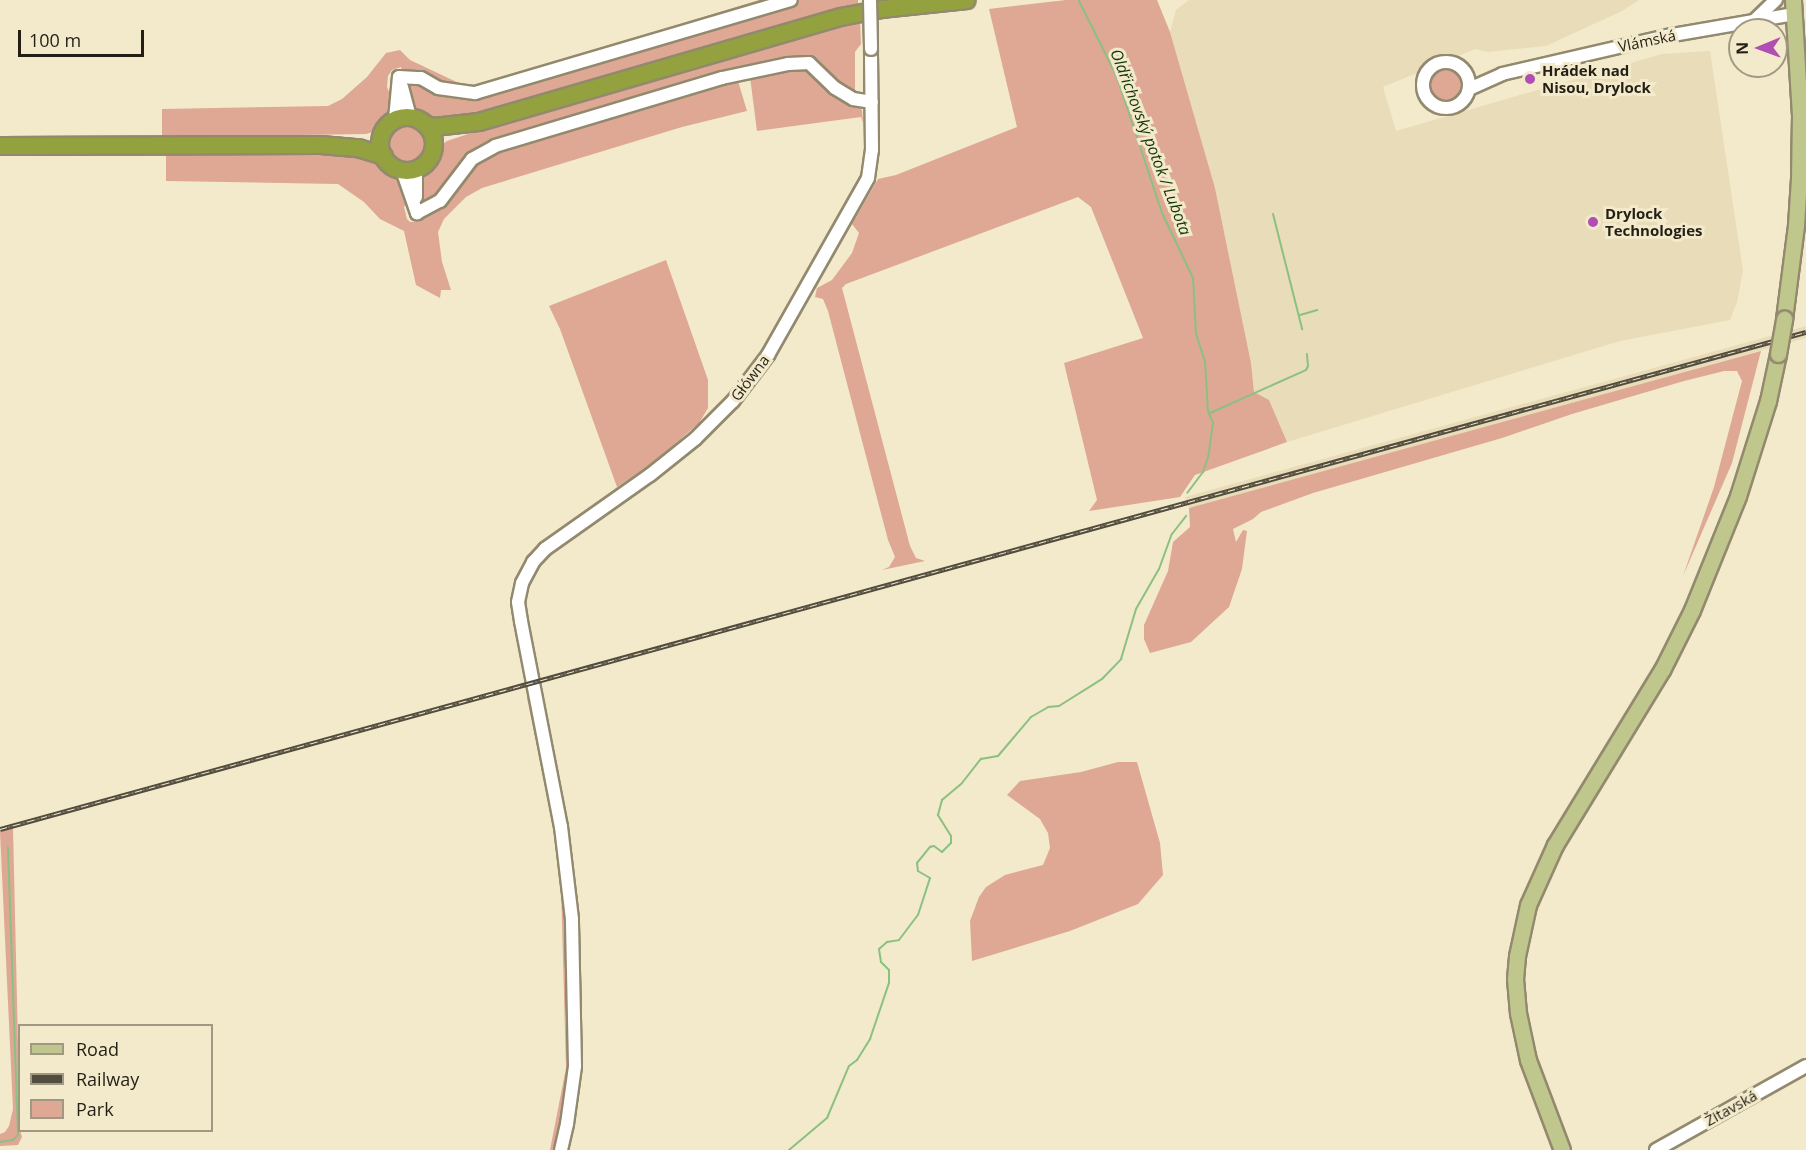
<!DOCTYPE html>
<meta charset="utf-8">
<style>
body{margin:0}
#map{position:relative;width:1806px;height:1150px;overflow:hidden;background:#f3e9cb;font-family:"Open Sans",sans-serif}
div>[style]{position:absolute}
.built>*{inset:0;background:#e9dcb8}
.green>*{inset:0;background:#dea894}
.round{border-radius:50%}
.stream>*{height:2px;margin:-1px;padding:0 1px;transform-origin:1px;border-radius:1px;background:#8bc180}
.roads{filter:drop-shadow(2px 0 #92896e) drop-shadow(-2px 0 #92896e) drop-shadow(0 2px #92896e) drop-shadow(0 -2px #92896e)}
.minor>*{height:12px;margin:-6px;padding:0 6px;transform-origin:6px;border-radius:6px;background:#fff}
.minor>.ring{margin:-6px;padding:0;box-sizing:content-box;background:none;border:12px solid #fff;border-radius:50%}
.major>*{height:15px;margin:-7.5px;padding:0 7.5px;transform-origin:7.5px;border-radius:7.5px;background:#bfc78c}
.highway>*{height:16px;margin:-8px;padding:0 8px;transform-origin:8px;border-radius:8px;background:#94a13f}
.highway>.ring{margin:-8px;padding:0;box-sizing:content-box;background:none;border:16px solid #94a13f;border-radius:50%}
.rail>*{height:4.5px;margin-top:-2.25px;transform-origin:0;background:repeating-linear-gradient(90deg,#f3e9cb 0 7px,#524c3e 0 14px);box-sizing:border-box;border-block:2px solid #524c3e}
.bridges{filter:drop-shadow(2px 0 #92896e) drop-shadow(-2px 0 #92896e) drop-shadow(0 2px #92896e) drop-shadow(0 -2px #92896e)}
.minor-bridge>*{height:12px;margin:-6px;padding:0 6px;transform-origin:6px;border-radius:6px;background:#fff}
.major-bridge>*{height:15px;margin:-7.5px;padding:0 7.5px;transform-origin:7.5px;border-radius:7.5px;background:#bfc78c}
.dots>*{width:16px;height:16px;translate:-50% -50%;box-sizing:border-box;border:3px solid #f3e9cb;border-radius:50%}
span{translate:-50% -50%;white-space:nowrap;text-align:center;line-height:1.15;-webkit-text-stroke:6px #f3e9cb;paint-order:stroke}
.street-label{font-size:15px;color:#231f15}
.poi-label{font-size:15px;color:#231f15;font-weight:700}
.left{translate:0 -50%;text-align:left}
.water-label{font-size:16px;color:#11360a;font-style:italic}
.legend{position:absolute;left:18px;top:1024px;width:195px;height:108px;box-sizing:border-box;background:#f3e9cb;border:2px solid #a09882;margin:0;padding:8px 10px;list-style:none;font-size:18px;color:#231f15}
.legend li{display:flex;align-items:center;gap:12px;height:30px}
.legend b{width:30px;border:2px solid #a09882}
.north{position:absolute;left:1728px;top:18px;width:60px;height:60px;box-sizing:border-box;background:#f3e9cb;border:2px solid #a09882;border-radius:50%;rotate:269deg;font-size:16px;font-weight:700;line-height:24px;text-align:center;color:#231f15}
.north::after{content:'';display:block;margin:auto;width:21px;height:27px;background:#b14db3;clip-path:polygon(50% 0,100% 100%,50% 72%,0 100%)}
.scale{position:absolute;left:18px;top:30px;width:126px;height:27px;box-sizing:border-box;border:3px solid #231f15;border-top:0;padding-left:8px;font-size:18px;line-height:21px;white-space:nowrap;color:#231f15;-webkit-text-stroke:4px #f3e9cb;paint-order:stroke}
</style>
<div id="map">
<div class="built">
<div style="clip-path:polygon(1189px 0,1639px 0,1622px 11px,1546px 46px,1487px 52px,1475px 49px,1383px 87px,1396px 131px,1662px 54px,1710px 51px,1743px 271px,1737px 302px,1730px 320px,1620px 341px,1287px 442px,1269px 400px,1254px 392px,1251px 363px,1215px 188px,1170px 32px,1176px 10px)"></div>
<div style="clip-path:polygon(1806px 326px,1806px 338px,1200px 506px,1189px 508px,1185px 497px)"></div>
</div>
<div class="green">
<div style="clip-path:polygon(759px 0,858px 0,858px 6px,717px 43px,458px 121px,435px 122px,416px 111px,401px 67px,392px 70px,388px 76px,387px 87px,393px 102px,391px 113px,373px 132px,366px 134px,162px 137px,162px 109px,328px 106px,342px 99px,367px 77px,386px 53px,400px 50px,410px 60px,463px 85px,481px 85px)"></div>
<div style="clip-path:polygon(1066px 0,1157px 0,1170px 32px,1215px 188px,1251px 363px,1254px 392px,1269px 400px,1287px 442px,1195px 475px,1180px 497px,1089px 511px,1097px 500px,1064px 363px,1143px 338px,1091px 207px,1078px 197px,846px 284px,842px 288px,910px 546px,916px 558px,925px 561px,882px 570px,889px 567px,895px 557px,888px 540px,828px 311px,823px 299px,815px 297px,817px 288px,832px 280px,852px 253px,859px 233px,852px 224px,878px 179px,896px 175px,1017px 127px,989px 9px)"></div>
<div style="clip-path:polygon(860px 20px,861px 44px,855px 52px,855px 93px,850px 102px,862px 110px,863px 123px,861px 117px,757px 131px,750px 77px,738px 81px,747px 111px,682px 127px,482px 188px,466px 197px,444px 219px,438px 232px,442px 262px,451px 290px,441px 290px,440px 298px,416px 285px,404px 231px,380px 219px,364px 202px,338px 184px,166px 181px,166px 153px,352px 151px,377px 158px,386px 171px,398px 179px,407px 202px,404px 207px,407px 219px,410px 222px,421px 221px,427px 215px,426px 204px,421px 193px,421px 178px,439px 147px,447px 141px,513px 119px)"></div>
<div class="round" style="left:1429px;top:69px;width:32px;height:32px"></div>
<div class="round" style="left:387px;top:125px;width:38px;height:38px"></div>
<div style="clip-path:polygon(666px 260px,708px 380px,708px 408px,699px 423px,650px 465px,617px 487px,560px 329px,549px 306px)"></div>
<div style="clip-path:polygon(1761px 351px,1732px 463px,1683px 576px,1714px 487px,1737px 400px,1742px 381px,1737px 371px,1724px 371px,1684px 381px,1572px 414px,1502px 438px,1313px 493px,1261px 512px,1253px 519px,1233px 529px,1236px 542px,1243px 530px,1247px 531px,1242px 569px,1229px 607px,1191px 642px,1150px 653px,1144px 639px,1144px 625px,1168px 571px,1173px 542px,1190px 527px,1189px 508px)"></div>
<div style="clip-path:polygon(532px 697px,565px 886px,571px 1068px,556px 1150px,550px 1150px,566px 1068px,561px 886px,552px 819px,527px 698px)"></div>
<div style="clip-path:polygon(1118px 762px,1137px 762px,1160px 843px,1163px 875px,1138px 904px,1070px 931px,972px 961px,970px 921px,979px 897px,986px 887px,1005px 875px,1043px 865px,1050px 848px,1048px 833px,1040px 819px,1007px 795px,1020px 781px,1081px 772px)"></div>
<div style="clip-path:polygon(13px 828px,20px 1130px,22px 1137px,18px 1145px,0 1146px,0 1134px,5px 1132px,9px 1126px,13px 1109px,0 832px)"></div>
</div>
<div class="stream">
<div style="left:1079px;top:1px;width:85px;rotate:63.4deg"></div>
<div style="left:1117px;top:77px;width:143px;rotate:71.7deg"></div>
<div style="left:1162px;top:213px;width:72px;rotate:64.5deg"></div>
<div style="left:1193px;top:278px;width:56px;rotate:86.9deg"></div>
<div style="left:1196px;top:334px;width:28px;rotate:72deg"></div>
<div style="left:1205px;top:361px;width:50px;rotate:86.6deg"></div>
<div style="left:1208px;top:411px;width:13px;rotate:67deg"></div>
<div style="left:1213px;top:423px;width:34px;rotate:98deg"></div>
<div style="left:1208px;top:457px;width:16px;rotate:108deg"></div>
<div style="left:1203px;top:472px;width:26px;rotate:127deg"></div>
<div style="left:1273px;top:214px;width:119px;rotate:75.8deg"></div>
<div style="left:1300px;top:315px;width:18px;rotate:-16deg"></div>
<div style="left:1210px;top:413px;width:105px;rotate:-24.1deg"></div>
<div style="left:1306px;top:370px;width:4px;rotate:-63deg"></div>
<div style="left:1308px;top:366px;width:12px;rotate:-95deg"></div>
<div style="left:0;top:1142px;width:13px;rotate:-9deg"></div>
<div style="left:13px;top:1140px;width:7px;rotate:-45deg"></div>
<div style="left:18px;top:1135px;width:288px;rotate:-92deg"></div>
<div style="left:789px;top:1150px;width:50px;rotate:-40.1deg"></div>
<div style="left:827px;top:1118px;width:56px;rotate:-67.1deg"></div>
<div style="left:849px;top:1066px;width:10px;rotate:-37deg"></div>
<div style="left:857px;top:1060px;width:25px;rotate:-58deg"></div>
<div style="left:870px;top:1039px;width:59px;rotate:-71.3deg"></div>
<div style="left:889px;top:983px;width:13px;rotate:-90deg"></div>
<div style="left:889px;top:970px;width:11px;rotate:-135deg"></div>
<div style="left:881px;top:962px;width:13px;rotate:-99deg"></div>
<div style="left:879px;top:949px;width:11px;rotate:-41deg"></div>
<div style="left:887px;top:942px;width:12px;rotate:-9deg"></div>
<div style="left:899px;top:940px;width:31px;rotate:-53deg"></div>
<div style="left:918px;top:915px;width:39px;rotate:-72deg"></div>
<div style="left:930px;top:878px;width:14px;rotate:-150deg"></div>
<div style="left:918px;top:871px;width:8px;rotate:-97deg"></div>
<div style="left:917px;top:863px;width:21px;rotate:-51deg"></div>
<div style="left:930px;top:847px;width:4px;rotate:-14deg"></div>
<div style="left:934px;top:846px;width:10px;rotate:37deg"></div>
<div style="left:942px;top:852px;width:13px;rotate:-45deg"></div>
<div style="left:951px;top:843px;width:7px;rotate:-90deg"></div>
<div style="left:951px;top:836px;width:25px;rotate:-122deg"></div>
<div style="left:938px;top:815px;width:16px;rotate:-75deg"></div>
<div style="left:942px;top:800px;width:26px;rotate:-40deg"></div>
<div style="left:962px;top:783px;width:31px;rotate:-52deg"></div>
<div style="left:981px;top:759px;width:17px;rotate:-10deg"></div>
<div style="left:998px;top:756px;width:51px;rotate:-49.8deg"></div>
<div style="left:1031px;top:717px;width:20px;rotate:-30deg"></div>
<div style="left:1048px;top:707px;width:11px;rotate:-5deg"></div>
<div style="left:1059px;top:706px;width:51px;rotate:-32.1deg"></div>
<div style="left:1102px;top:679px;width:28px;rotate:-46deg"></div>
<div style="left:1121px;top:659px;width:52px;rotate:-73.3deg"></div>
<div style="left:1136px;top:609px;width:46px;rotate:-60.1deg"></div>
<div style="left:1159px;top:569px;width:37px;rotate:-70deg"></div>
<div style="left:1172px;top:534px;width:23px;rotate:-52deg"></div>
</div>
<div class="roads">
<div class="minor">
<div style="left:1755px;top:20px;width:29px;rotate:-44deg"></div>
<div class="ring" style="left:1423px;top:62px;width:34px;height:34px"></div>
<div style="left:399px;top:77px;width:22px;rotate:3deg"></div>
<div style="left:421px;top:78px;width:20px;rotate:30deg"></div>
<div style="left:438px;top:88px;width:37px;rotate:8deg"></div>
<div style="left:475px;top:93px;width:329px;rotate:-16.4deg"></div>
<div style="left:402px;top:87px;width:31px;rotate:75deg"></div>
<div style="left:1469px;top:89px;width:36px;rotate:-24deg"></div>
<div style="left:1502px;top:74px;width:169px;rotate:-13deg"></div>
<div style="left:1667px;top:36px;width:129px;rotate:-9.8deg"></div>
<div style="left:395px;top:119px;width:42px;rotate:-84.6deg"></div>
<div style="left:416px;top:169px;width:28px;rotate:90deg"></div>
<div style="left:402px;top:170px;width:46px;rotate:70.8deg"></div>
<div style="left:417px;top:213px;width:26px;rotate:-28deg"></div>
<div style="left:440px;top:201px;width:53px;rotate:-52.7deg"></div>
<div style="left:472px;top:159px;width:26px;rotate:-29deg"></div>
<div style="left:495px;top:146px;width:237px;rotate:-16.7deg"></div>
<div style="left:722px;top:78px;width:67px;rotate:-12deg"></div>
<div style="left:788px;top:64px;width:21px;rotate:-3deg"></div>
<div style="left:809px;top:63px;width:36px;rotate:44deg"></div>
<div style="left:835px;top:88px;width:21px;rotate:31deg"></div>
<div style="left:853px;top:99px;width:19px;rotate:9deg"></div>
<div style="left:561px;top:1150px;width:27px;rotate:-77deg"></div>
<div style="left:567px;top:1124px;width:59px;rotate:-82.1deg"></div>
<div style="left:575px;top:1066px;width:147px;rotate:-91.2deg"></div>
<div style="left:572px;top:919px;width:93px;rotate:-96.8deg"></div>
<div style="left:561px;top:827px;width:210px;rotate:-101deg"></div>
<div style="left:521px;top:621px;width:19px;rotate:-99deg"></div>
<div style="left:518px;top:602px;width:19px;rotate:-78deg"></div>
<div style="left:522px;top:583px;width:24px;rotate:-62deg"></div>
<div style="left:533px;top:562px;width:18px;rotate:-47deg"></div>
<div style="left:545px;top:549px;width:128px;rotate:-35.2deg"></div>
<div style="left:650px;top:475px;width:58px;rotate:-38.7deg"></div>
<div style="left:695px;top:439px;width:54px;rotate:-45deg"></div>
<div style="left:733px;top:401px;width:58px;rotate:-52.7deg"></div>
<div style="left:768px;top:355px;width:203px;rotate:-60.5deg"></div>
<div style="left:868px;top:178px;width:28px;rotate:-82deg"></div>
<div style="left:872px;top:150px;width:101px;rotate:-90.6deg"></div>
<div style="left:1656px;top:1150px;width:172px;rotate:-29.2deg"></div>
</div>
<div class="major">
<div style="left:1784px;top:319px;width:95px;rotate:-82.7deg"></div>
<div style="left:1796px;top:225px;width:46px;rotate:-86.3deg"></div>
<div style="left:1799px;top:179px;width:64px;rotate:-89.1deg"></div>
<div style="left:1800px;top:115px;width:115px;rotate:-93.5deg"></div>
<div style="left:1562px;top:1150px;width:96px;rotate:-110.7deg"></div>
<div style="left:1528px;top:1060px;width:48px;rotate:-102deg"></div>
<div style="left:1518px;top:1013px;width:34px;rotate:-95deg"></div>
<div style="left:1515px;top:979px;width:23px;rotate:-85deg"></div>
<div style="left:1517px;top:956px;width:52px;rotate:-77.8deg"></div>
<div style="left:1528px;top:905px;width:66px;rotate:-65.8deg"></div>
<div style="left:1555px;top:845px;width:205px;rotate:-58.6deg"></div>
<div style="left:1662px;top:670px;width:67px;rotate:-63.4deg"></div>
<div style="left:1692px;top:610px;width:123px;rotate:-68deg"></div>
<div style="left:1738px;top:496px;width:100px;rotate:-72.5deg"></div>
<div style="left:1768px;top:401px;width:48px;rotate:-78deg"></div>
</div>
<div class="highway">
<div class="ring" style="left:380px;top:117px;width:38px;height:38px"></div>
<div style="left:426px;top:125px;width:8px;rotate:14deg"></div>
<div style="left:434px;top:127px;width:45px;rotate:-6.3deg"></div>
<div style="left:479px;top:122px;width:377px;rotate:-16.2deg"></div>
<div style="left:841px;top:17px;width:42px;rotate:-11deg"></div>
<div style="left:882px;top:9px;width:85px;rotate:-6deg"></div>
<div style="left:0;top:146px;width:321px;rotate:-0.2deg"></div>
<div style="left:321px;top:145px;width:37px;rotate:5deg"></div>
<div style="left:358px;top:148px;width:27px;rotate:17deg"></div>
</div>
</div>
<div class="rail">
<div style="left:0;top:829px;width:1873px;rotate:-15.39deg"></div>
</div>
<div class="bridges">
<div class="minor-bridge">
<div style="left:870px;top:0;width:49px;rotate:88.8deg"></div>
</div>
<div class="major-bridge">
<div style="left:1778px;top:354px;width:36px;rotate:-80deg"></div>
</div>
</div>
<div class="dots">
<div style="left:1530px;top:79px;background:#b14db3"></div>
<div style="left:1593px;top:222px;background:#b14db3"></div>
</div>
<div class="street-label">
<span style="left:1647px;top:41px;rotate:-12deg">Vlámská</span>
<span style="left:750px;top:378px;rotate:-53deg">Główna</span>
<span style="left:1731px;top:1108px;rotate:-29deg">Žitavská</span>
</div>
<div class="poi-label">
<span class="left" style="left:1542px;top:79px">Hrádek nad<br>Nisou, Drylock</span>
<span class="left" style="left:1605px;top:222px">Drylock<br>Technologies</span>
</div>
<div class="water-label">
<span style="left:1151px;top:142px;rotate:69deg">Oldřichovský potok / Lubota</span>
</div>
<ul class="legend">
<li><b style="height:8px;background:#bfc78c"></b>Road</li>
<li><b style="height:8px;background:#524c3e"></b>Railway</li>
<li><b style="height:16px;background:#dea894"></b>Park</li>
</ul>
<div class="north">N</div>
<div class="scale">100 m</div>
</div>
